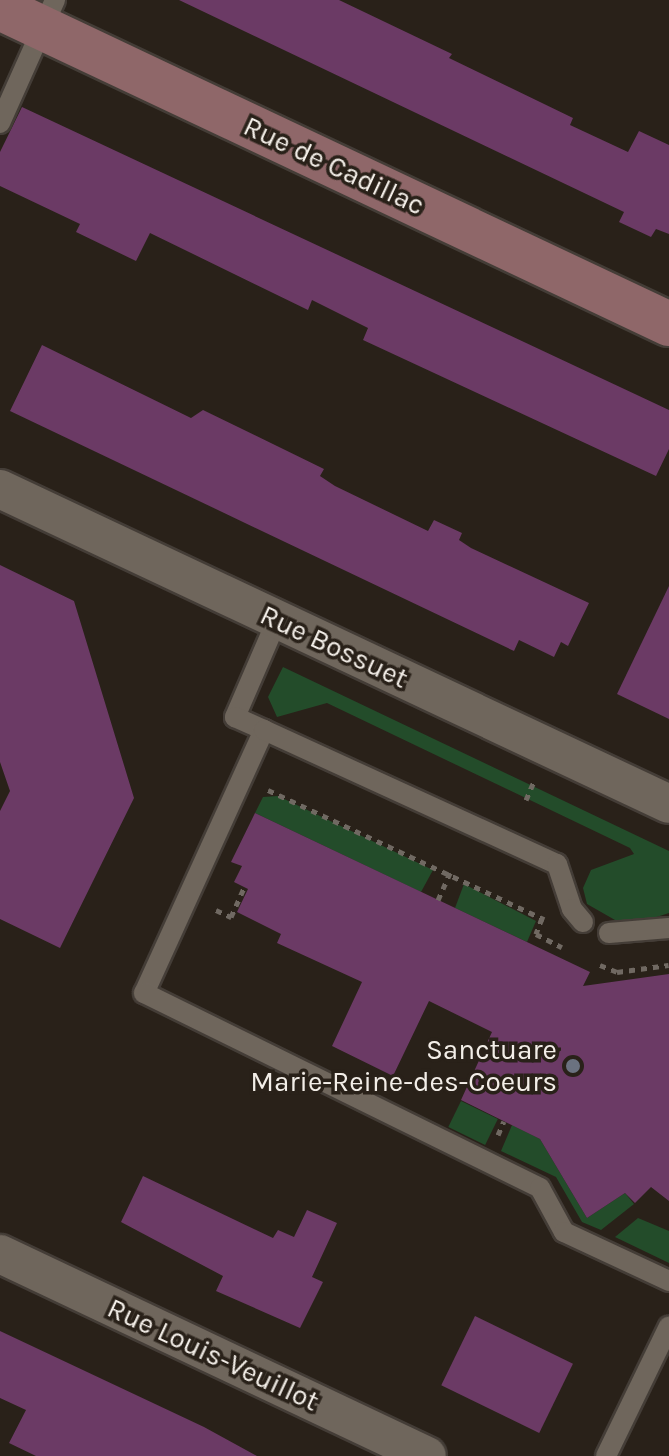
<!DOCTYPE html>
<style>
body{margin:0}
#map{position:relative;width:669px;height:1456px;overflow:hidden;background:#292119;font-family:Karla,sans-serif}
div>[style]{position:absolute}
.green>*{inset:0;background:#234c2a;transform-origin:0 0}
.building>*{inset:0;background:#6b3a65;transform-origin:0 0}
.path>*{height:5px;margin-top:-2.5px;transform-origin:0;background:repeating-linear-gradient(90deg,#706962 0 6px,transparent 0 12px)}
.roads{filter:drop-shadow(2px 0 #443d37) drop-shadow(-2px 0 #443d37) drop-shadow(0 2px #443d37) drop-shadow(0 -2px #443d37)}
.lane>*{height:20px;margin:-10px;padding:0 10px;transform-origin:10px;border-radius:10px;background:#6f665c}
.street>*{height:38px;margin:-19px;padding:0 19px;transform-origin:19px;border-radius:19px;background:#6f665c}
.secondary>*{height:44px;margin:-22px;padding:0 22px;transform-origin:22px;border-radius:22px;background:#8f6769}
.dots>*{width:22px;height:22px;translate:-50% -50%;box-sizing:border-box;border:4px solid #292119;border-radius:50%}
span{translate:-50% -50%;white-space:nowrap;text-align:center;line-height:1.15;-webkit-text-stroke:7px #292119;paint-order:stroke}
.street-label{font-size:28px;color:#f3eee8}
.poi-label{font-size:28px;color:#f3eee8}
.right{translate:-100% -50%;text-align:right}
</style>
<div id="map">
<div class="green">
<div style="clip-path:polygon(283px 667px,669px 851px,669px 913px,641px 922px,615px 920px,587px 904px,583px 888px,591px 870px,634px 854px,630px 848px,327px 703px,277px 717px,268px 697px)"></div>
<div style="clip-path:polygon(278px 796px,433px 870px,421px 892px,255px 813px,263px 797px)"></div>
<div style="clip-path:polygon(464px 884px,536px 921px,527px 942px,455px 908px)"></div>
<div style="left:461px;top:1101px;width:41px;height:29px;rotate:26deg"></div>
<div style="clip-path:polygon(512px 1125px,540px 1139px,587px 1218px,625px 1193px,634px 1204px,601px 1230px,582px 1222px,556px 1177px,501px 1151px)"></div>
<div style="clip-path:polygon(638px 1218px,669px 1231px,669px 1263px,615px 1237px)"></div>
</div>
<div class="building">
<div style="clip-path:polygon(179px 0,339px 0,452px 54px,449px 58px,573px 118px,570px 125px,628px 152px,639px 131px,669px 145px,669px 234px,656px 229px,651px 237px,619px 222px,624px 212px)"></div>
<div style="clip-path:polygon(22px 107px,669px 410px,669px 449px,656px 476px,363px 340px,368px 328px,312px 300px,308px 310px,150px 233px,136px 261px,76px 232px,80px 224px,0 186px,0 152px)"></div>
<div style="clip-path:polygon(42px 345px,191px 418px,203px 410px,324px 469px,320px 476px,335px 486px,428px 531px,434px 520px,462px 533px,459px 540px,471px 548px,589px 603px,568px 646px,561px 642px,554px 657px,519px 640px,514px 651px,10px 411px)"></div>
<div style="clip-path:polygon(0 565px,74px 601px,134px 798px,60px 948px,0 919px,0 811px,10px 791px,0 762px)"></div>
<div style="clip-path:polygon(669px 586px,669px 719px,617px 694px)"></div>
<div style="clip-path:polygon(255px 813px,590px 972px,583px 986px,669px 974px,669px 1201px,651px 1187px,635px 1203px,625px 1193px,587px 1218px,540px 1139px,461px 1100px,492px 1032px,429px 1001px,393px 1076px,332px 1046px,362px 982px,277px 943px,281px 934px,237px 912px,248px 889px,234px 882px,242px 866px,231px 862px)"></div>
<div style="clip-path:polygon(143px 1176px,273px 1238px,278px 1230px,294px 1237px,307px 1210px,337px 1223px,312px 1277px,323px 1282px,300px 1328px,216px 1291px,223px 1276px,121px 1222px)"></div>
<div style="left:475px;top:1316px;width:109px;height:77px;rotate:26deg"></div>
<div style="clip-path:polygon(0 1331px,204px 1427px,257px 1456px,36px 1456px,9px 1443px,26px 1410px,0 1398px)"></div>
</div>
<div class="path">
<div style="left:268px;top:790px;width:305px;rotate:25.1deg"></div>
<div style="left:526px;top:800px;width:21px;rotate:-67deg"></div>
<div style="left:438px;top:900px;width:30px;rotate:-66deg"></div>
<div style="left:216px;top:910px;width:17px;rotate:25deg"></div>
<div style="left:231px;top:917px;width:32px;rotate:-66deg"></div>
<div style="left:542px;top:918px;width:17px;rotate:111deg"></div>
<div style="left:536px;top:934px;width:29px;rotate:27deg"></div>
<div style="left:600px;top:965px;width:18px;rotate:22deg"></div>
<div style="left:617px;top:972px;width:52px;rotate:-7.7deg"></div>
<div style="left:498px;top:1135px;width:15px;rotate:-67deg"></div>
</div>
<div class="roads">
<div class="lane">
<div style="left:0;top:123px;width:135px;rotate:-65.9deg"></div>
<div style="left:277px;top:620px;width:106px;rotate:113.4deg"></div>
<div style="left:235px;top:717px;width:32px;rotate:24deg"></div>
<div style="left:264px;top:730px;width:289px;rotate:114.5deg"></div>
<div style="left:144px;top:993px;width:441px;rotate:26.2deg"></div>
<div style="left:540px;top:1188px;width:50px;rotate:61.4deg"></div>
<div style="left:564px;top:1232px;width:116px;rotate:25deg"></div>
<div style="left:264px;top:730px;width:322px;rotate:24.6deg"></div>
<div style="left:557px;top:864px;width:47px;rotate:71.6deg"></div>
<div style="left:572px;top:909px;width:17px;rotate:50deg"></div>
<div style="left:609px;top:933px;width:60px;rotate:-4.8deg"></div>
<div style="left:606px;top:1456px;width:144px;rotate:-64.1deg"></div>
</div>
<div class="street">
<div style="left:0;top:489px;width:739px;rotate:25.21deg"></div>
<div style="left:0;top:1254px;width:472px;rotate:25.3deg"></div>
</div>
<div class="secondary">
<div style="left:0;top:8px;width:740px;rotate:25.28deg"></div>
</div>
</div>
<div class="dots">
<div style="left:573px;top:1066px;background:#6b7280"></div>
</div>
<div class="street-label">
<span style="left:334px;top:166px;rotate:25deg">Rue de Cadillac</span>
<span style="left:334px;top:647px;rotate:25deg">Rue Bossuet</span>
<span style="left:213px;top:1355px;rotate:25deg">Rue Louis-Veuillot</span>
</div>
<div class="poi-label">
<span class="right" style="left:557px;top:1066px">Sanctuare<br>Marie-Reine-des-Coeurs</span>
</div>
</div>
